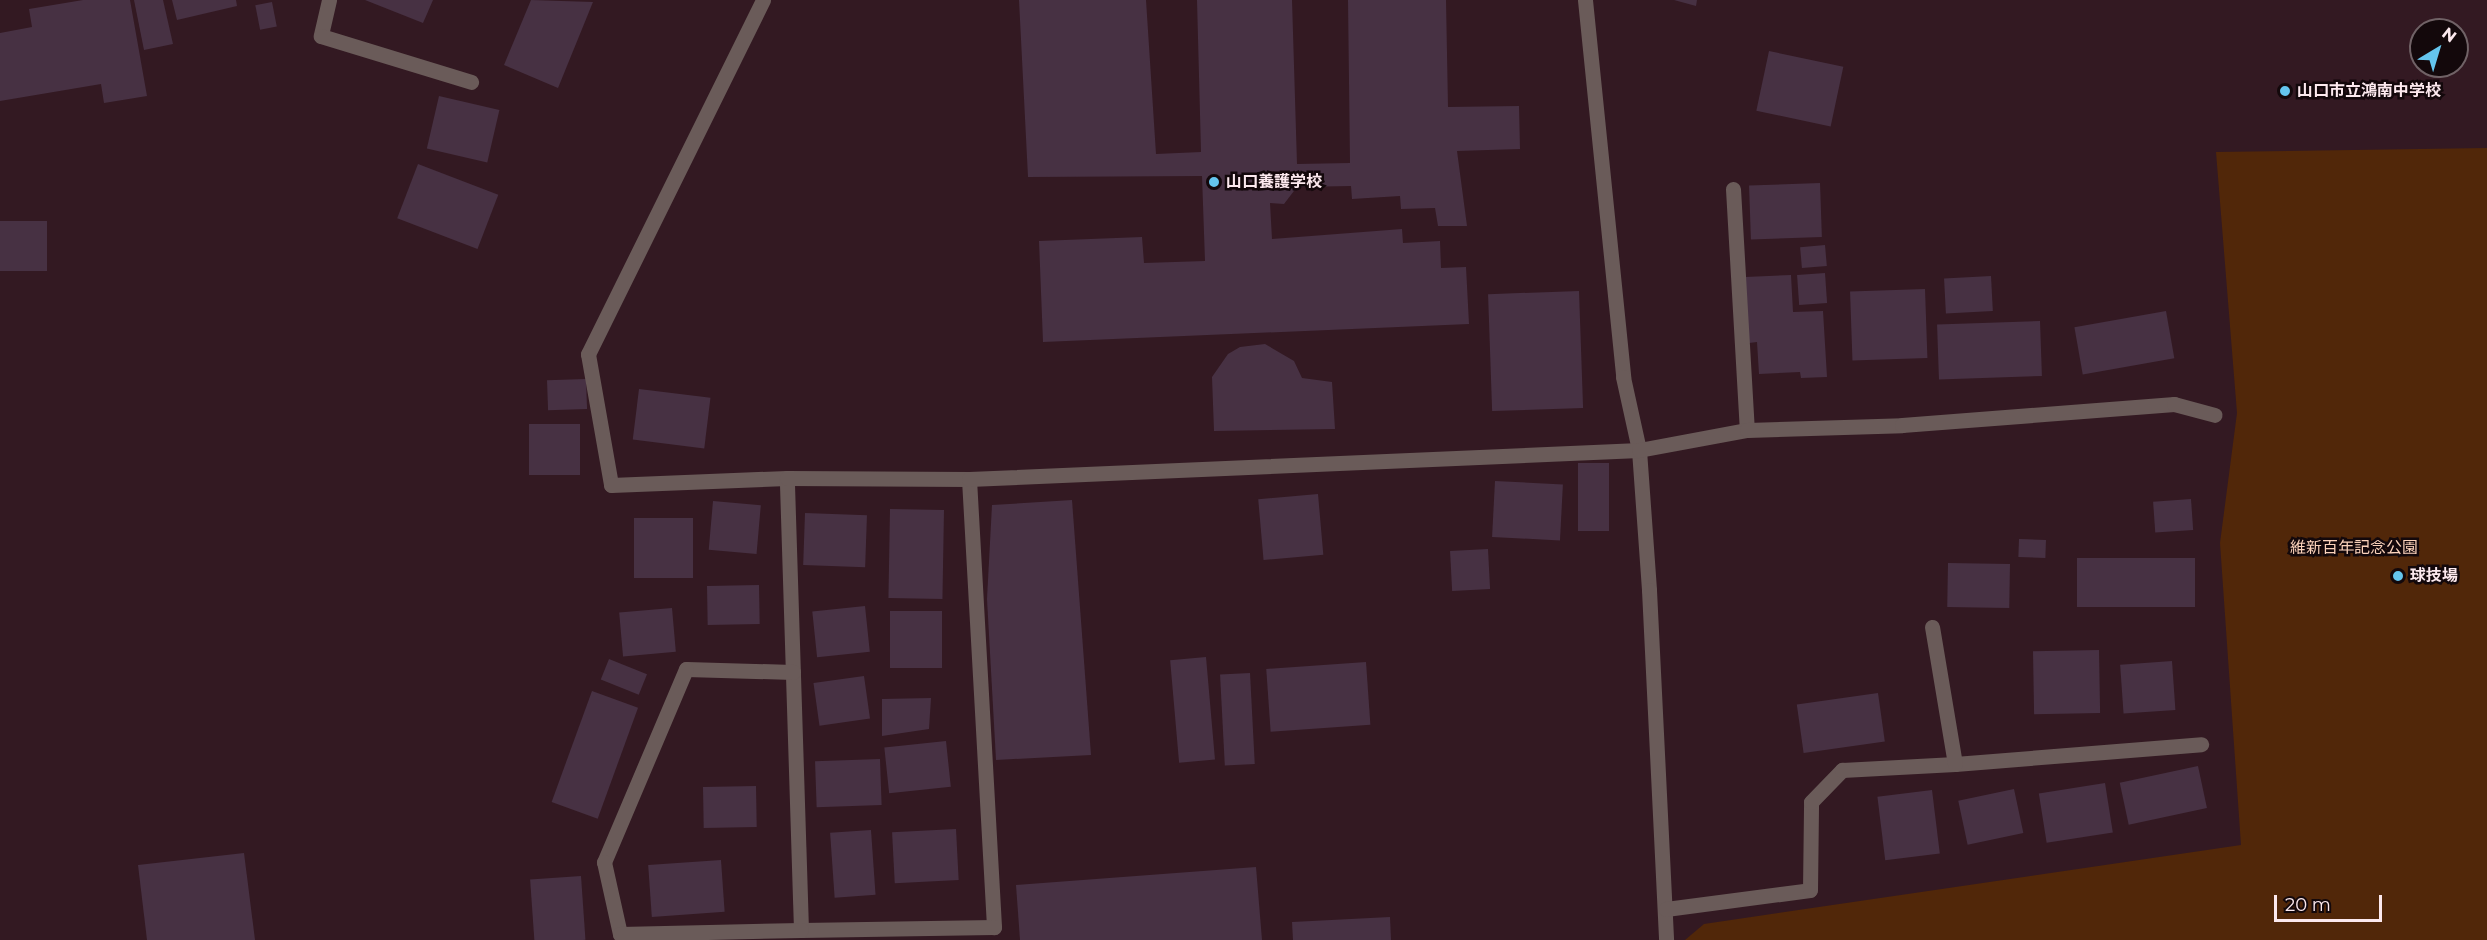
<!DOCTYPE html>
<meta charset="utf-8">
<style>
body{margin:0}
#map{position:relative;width:2487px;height:940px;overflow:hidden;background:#331922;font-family:Montserrat,"Noto Sans JP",sans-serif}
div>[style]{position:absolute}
.green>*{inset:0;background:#512709}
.building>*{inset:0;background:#473143;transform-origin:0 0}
.lane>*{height:15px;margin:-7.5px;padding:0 7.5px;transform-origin:7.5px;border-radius:7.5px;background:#6a5b59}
.street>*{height:15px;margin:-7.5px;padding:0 7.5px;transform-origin:7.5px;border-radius:7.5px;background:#6a5b59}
.dots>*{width:16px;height:16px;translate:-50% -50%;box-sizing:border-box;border:3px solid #13080b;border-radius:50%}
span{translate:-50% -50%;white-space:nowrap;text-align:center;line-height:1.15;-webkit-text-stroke:5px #13080b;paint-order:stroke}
.poi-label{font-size:16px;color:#fce9ee;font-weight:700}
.left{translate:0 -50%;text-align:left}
.park-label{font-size:16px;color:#fcd3bb}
.north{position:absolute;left:2409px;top:18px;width:60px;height:60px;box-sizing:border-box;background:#13080b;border:2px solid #706266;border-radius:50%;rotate:38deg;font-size:16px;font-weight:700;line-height:24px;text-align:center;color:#fce9ee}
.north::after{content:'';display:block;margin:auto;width:21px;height:27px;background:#64c5ee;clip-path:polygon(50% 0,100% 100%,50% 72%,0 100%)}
.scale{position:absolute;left:2274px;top:895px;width:108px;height:27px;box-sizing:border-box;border:3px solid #fce9ee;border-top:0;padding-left:8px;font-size:18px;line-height:21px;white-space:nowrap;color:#fce9ee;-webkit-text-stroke:4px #13080b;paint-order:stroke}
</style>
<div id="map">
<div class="green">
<div style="clip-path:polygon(2487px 148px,2487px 940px,1685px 940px,1704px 924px,2241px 845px,2220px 543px,2237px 413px,2216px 152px)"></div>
</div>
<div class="building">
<div style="clip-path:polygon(83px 0,130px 0,147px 96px,104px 103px,101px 84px,0 101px,0 33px,32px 27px,29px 9px)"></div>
<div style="clip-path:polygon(134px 0,163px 0,173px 44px,144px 50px)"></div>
<div style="clip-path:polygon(172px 0,236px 0,237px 6px,177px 20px)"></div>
<div style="clip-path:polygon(365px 0,433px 0,423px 23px)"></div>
<div style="clip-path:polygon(531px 0,593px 2px,558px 88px,504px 65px)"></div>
<div style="clip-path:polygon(1019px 0,1146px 0,1156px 154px,1201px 152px,1197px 0,1292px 0,1297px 164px,1350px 163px,1348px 0,1446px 0,1448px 107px,1519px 106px,1520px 149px,1457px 151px,1467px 226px,1438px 226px,1435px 208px,1401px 209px,1400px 196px,1352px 199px,1351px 186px,1297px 187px,1284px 204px,1270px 203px,1272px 239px,1402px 229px,1403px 243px,1440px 241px,1441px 268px,1466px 267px,1469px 324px,1043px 342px,1039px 241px,1142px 237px,1144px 263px,1205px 261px,1202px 176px,1028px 177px)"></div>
<div style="clip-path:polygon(1674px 0,1697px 0,1696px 6px)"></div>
<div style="left:272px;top:2px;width:25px;height:17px;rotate:79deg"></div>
<div style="left:1769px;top:51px;width:76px;height:61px;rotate:12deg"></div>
<div style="left:439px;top:96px;width:62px;height:54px;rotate:13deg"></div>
<div style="left:418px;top:164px;width:86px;height:58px;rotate:21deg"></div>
<div style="left:1820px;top:183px;width:54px;height:71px;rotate:88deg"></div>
<div style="left:0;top:221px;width:47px;height:50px"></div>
<div style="left:1825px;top:245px;width:21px;height:25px;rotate:85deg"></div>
<div style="left:1825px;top:273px;width:30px;height:28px;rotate:86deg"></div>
<div style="clip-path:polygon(1791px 275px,1793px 312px,1823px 311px,1827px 377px,1801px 378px,1800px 372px,1759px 374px,1757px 342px,1749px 343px,1745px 277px)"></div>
<div style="left:1991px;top:276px;width:35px;height:47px;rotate:87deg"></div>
<div style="left:1925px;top:289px;width:69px;height:75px;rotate:88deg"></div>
<div style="left:1579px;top:291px;width:117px;height:91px;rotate:88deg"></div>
<div style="left:2166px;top:311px;width:48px;height:93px;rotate:80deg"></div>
<div style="left:2040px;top:321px;width:55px;height:103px;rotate:88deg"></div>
<div style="clip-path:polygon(1265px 344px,1294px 361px,1302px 378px,1332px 382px,1335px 429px,1214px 431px,1212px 377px,1228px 354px,1240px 347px)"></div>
<div style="left:586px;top:379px;width:30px;height:39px;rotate:88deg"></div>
<div style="left:639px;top:389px;width:72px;height:51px;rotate:7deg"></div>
<div style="left:529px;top:424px;width:51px;height:51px"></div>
<div style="left:1578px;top:463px;width:31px;height:68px"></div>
<div style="left:1495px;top:481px;width:68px;height:56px;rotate:3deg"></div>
<div style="left:1318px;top:494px;width:61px;height:60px;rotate:85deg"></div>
<div style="left:2191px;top:499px;width:31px;height:38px;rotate:86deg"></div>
<div style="clip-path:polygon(1072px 500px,1091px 755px,996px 760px,987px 599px,992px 505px)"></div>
<div style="left:713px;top:501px;width:48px;height:49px;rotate:5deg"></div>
<div style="left:890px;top:509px;width:54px;height:89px;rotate:1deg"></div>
<div style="left:805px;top:513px;width:62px;height:52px;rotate:2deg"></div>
<div style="left:634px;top:518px;width:59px;height:60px"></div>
<div style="left:2019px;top:539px;width:27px;height:18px;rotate:2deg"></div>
<div style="left:1488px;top:549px;width:40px;height:38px;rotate:87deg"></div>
<div style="left:2195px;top:558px;width:49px;height:118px;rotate:90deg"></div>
<div style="left:1948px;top:563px;width:62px;height:44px;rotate:1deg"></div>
<div style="left:759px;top:585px;width:39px;height:52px;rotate:89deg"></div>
<div style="left:865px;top:606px;width:46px;height:53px;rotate:84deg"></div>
<div style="left:672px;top:608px;width:44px;height:53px;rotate:85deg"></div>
<div style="left:890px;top:611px;width:52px;height:57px"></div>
<div style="left:2099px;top:650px;width:63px;height:66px;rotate:89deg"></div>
<div style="left:1206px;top:657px;width:103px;height:36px;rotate:85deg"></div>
<div style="left:609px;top:659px;width:41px;height:22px;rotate:22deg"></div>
<div style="left:2172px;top:661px;width:49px;height:52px;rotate:86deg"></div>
<div style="left:1366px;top:662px;width:63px;height:100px;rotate:86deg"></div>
<div style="left:1250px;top:673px;width:91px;height:30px;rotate:87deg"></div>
<div style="left:864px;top:676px;width:43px;height:51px;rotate:82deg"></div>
<div style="left:592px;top:691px;width:49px;height:118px;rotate:20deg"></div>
<div style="left:1878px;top:693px;width:49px;height:82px;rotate:82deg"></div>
<div style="clip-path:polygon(931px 698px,929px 729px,882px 736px,882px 699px)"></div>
<div style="left:946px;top:741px;width:46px;height:62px;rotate:84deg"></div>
<div style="left:880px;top:759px;width:46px;height:65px;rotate:88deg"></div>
<div style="left:2198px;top:766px;width:43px;height:80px;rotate:78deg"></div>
<div style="left:2105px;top:783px;width:50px;height:67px;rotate:81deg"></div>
<div style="left:756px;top:786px;width:41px;height:53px;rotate:89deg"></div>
<div style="left:2014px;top:789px;width:45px;height:57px;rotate:78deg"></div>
<div style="left:1932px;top:790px;width:64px;height:55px;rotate:83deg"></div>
<div style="left:956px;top:829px;width:51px;height:64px;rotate:87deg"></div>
<div style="left:871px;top:830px;width:65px;height:41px;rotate:86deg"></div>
<div style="clip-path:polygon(244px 853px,255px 940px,147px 940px,138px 865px)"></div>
<div style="left:721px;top:860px;width:52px;height:73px;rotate:86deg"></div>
<div style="clip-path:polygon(1256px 867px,1262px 940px,1020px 940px,1016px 885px)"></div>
<div style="left:581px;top:876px;width:64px;height:51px;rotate:86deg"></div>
<div style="clip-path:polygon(1390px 917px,1391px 940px,1293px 940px,1292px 922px)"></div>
</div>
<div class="lane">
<div style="left:763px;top:0;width:395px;rotate:116.3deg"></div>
<div style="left:588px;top:354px;width:133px;rotate:80deg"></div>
<div style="left:611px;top:485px;width:176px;rotate:-2.3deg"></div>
</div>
<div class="street">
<div style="left:329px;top:0;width:37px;rotate:103deg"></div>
<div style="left:321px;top:36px;width:157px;rotate:17deg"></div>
<div style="left:1585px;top:0;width:379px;rotate:84.2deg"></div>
<div style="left:1623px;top:377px;width:75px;rotate:77.6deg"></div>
<div style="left:1639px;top:450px;width:140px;rotate:85.9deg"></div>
<div style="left:1649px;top:590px;width:350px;rotate:87.2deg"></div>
<div style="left:1733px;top:189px;width:241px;rotate:86.7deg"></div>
<div style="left:969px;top:479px;width:449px;rotate:86.8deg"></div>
<div style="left:994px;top:927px;width:193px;rotate:179.1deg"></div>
<div style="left:801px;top:930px;width:452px;rotate:-91.8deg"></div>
<div style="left:787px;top:478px;width:182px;rotate:0.3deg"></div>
<div style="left:969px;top:479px;width:671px;rotate:-2.48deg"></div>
<div style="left:1639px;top:450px;width:110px;rotate:-10.5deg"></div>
<div style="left:1747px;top:430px;width:155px;rotate:-1.8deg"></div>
<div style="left:1902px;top:425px;width:273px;rotate:-4.4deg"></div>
<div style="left:2174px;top:404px;width:42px;rotate:15deg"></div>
<div style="left:793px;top:672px;width:107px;rotate:-178.4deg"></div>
<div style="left:686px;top:669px;width:210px;rotate:113deg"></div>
<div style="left:604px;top:862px;width:74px;rotate:77.5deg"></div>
<div style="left:620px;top:934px;width:181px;rotate:-1.3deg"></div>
<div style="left:1955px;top:764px;width:247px;rotate:-4.6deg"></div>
<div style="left:1666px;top:909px;width:145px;rotate:-7.5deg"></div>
<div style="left:1810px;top:890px;width:88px;rotate:-89.3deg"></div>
<div style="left:1811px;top:802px;width:45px;rotate:-45.9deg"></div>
<div style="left:1842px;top:770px;width:113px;rotate:-3deg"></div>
<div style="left:1955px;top:764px;width:139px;rotate:-99.5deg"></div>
</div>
<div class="dots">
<div style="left:2285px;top:91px;background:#64c5ee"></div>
<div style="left:1214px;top:182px;background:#64c5ee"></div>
<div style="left:2398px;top:576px;background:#64c5ee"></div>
</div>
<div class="poi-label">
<span class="left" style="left:2297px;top:91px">山口市立鴻南中学校</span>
<span class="left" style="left:1226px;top:182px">山口養護学校</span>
<span class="left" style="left:2410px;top:576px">球技場</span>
</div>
<div class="park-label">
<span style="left:2354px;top:548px">維新百年記念公園</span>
</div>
<div class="north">N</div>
<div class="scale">20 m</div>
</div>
